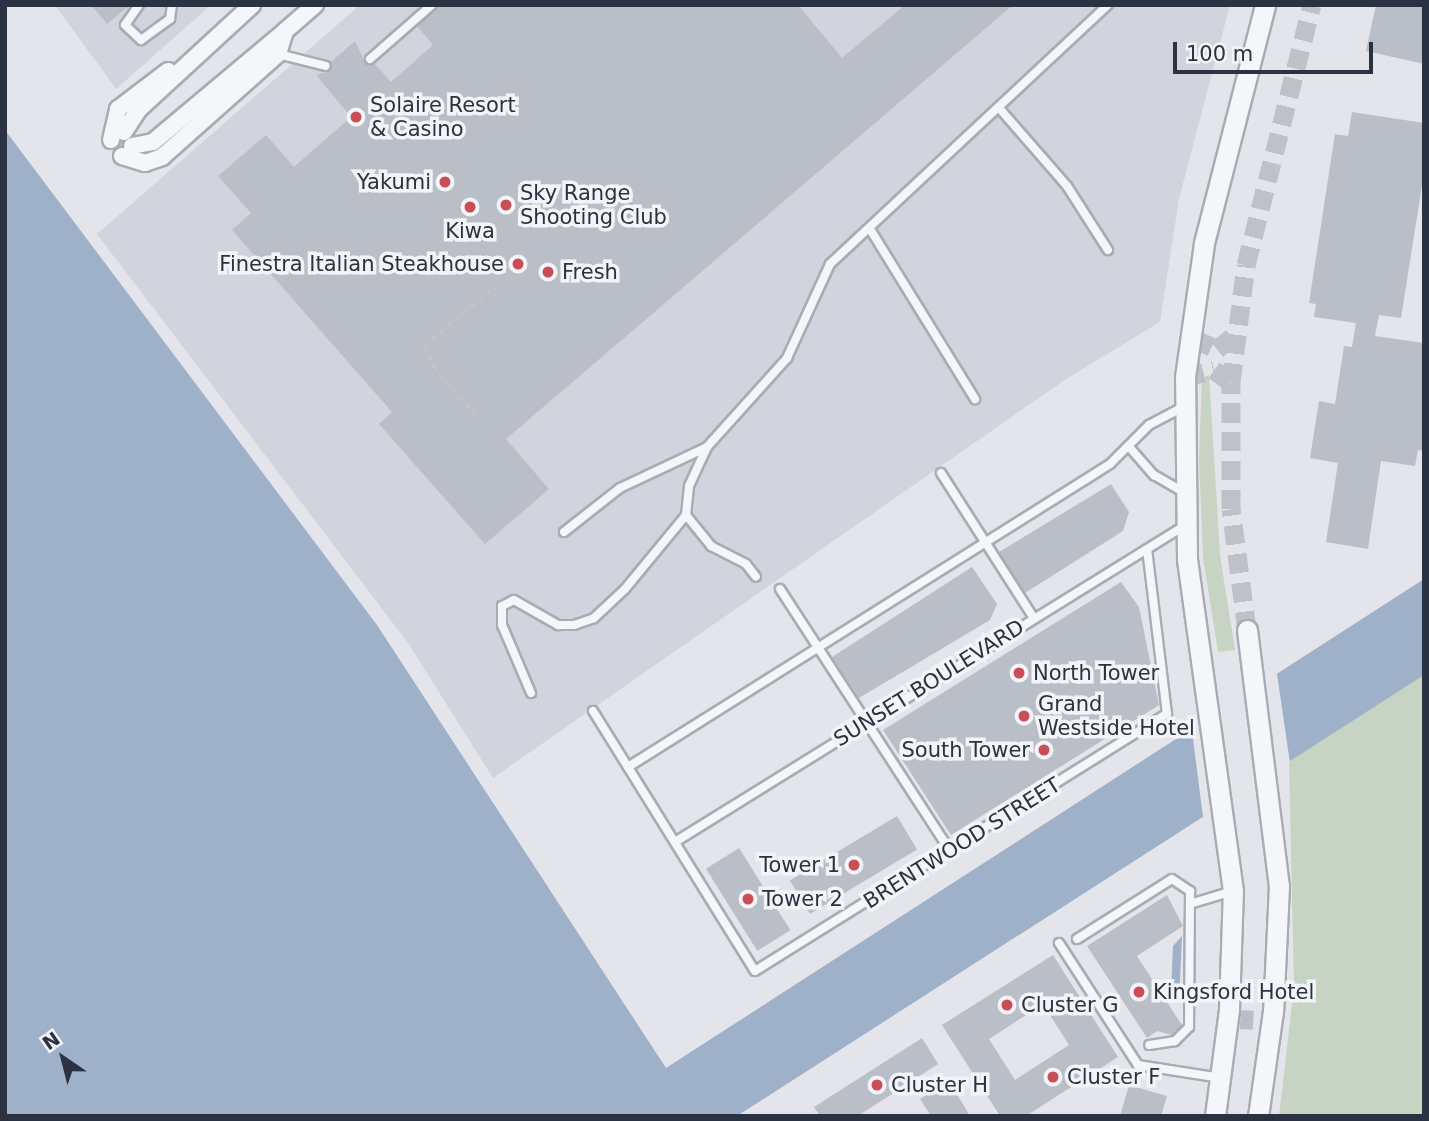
<!DOCTYPE html>
<style>
body{margin:0}
#map{position:relative;width:1429px;height:1121px;overflow:hidden;background:#e3e5ea;font-family:"DejaVu Sans",sans-serif}
div>[style]{position:absolute}
.built>*{inset:0;background:#d1d4dc}
.green>*{inset:0;background:#c7d4c4}
.water>*{inset:0;background:#9fb1c8}
.pier>*{inset:0;background:#e3e5ea}
.building>*{inset:0;background:#babec7;transform-origin:0 0}
.minor-tunnel>*{height:16px;margin-top:-8px;transform-origin:0;background:repeating-linear-gradient(90deg,#bec1c8 0 16px,transparent 0 24px)}
.tertiary-tunnel>*{height:19px;margin-top:-9.5px;transform-origin:0;background:repeating-linear-gradient(90deg,#bec1c8 0 19px,transparent 0 29px)}
.path>*{height:2.5px;margin-top:-1.25px;transform-origin:0;background:repeating-linear-gradient(90deg,#c0c3c9 0 5px,transparent 0 10px)}
.roads{filter:drop-shadow(2px 0 #a8acb4) drop-shadow(-2px 0 #a8acb4) drop-shadow(0 2px #a8acb4) drop-shadow(0 -2px #a8acb4)}
.service>*{height:8px;margin:-4px;padding:0 4px;transform-origin:4px;border-radius:4px;background:#f5f6f9}
.minor>*{height:16px;margin:-8px;padding:0 8px;transform-origin:8px;border-radius:8px;background:#f5f6f9}
.tertiary>*{height:19px;margin:-9.5px;padding:0 9.5px;transform-origin:9.5px;border-radius:9.5px;background:#f5f6f9}
.dots>*{width:19px;height:19px;translate:-50% -50%;box-sizing:border-box;border:4px solid #f2f4f8;border-radius:50%}
span{translate:-50% -50%;white-space:nowrap;text-align:center;line-height:1.15;-webkit-text-stroke:7px #f2f4f8;paint-order:stroke}
.poi-label{font-size:21px;color:#2b3242}
.left{translate:0 -50%;text-align:left}
.right{translate:-100% -50%;text-align:right}
.street-label{font-size:21px;color:#2b3242}
.frame{position:absolute;inset:0;border:7px solid #2b3242;pointer-events:none}
.north{position:absolute;left:28px;top:1023px;width:70px;height:70px;-webkit-text-stroke:5px #f2f4f8;paint-order:stroke;rotate:325deg;font-size:19px;font-weight:700;line-height:28px;text-align:center;color:#2b3242}
.north::after{content:'';display:block;margin:auto;width:24px;height:32px;background:#2b3242;clip-path:polygon(50% 0,100% 100%,50% 72%,0 100%)}
.scale{position:absolute;left:1173px;top:42px;width:200px;height:32px;box-sizing:border-box;border:4px solid #2b3242;border-top:0;padding-left:9px;font-size:21px;line-height:24px;white-space:nowrap;color:#2b3242;-webkit-text-stroke:5px #f2f4f8;paint-order:stroke}
</style>
<div id="map">
<div class="built">
<div style="clip-path:polygon(55px 5px,211px 5px,116px 89px)"></div>
<div style="clip-path:polygon(360px 5px,1230px 5px,1179px 199px,1160px 322px,1066px 379px,493px 778px,408px 643px,97px 234px)"></div>
</div>
<div class="green">
<div style="clip-path:polygon(1209px 375px,1220px 555px,1235px 650px,1218px 652px,1203px 557px,1199px 458px,1202px 378px)"></div>
<div style="clip-path:polygon(1424px 675px,1424px 1116px,1279px 1116px,1294px 987px,1289px 759px)"></div>
</div>
<div class="water">
<div style="clip-path:polygon(5px 130px,377px 625px,666px 1068px,1424px 579px,1424px 675px,737px 1116px,5px 1116px)"></div>
<div style="clip-path:polygon(1182px 936px,1179px 1003px,1171px 992px,1173px 946px)"></div>
</div>
<div class="pier">
<div style="clip-path:polygon(1276px 667px,1290px 763px,1203px 817px,1191px 723px)"></div>
</div>
<div class="building">
<div style="clip-path:polygon(91px 5px,130px 5px,107px 24px)"></div>
<div style="clip-path:polygon(438px 5px,798px 5px,842px 58px,905px 5px,1013px 5px,506px 439px,549px 489px,485px 544px,379px 424px,392px 412px,232px 230px,251px 213px,218px 176px,266px 135px,294px 167px,351px 117px,316px 75px,330px 71px,331px 62px,355px 41px,366px 64px,375px 64px,391px 82px,433px 45px,417px 26px)"></div>
<div style="clip-path:polygon(1376px 5px,1424px 5px,1424px 64px,1366px 51px)"></div>
<div style="clip-path:polygon(1352px 112px,1424px 123px,1424px 173px,1401px 318px,1379px 315px,1375px 336px,1424px 343px,1424px 451px,1418px 450px,1415px 466px,1381px 461px,1368px 549px,1326px 542px,1338px 463px,1310px 458px,1319px 401px,1335px 404px,1344px 346px,1352px 347px,1356px 323px,1314px 317px,1316px 304px,1309px 303px,1335px 134px,1348px 136px)"></div>
<div style="clip-path:polygon(1111px 484px,1129px 512px,1123px 531px,1025px 593px,999px 552px)"></div>
<div style="clip-path:polygon(972px 567px,997px 604px,990px 620px,859px 698px,832px 657px)"></div>
<div style="clip-path:polygon(1121px 582px,1139px 607px,1159px 705px,951px 835px,883px 730px)"></div>
<div style="left:897px;top:816px;width:39px;height:125px;rotate:59deg"></div>
<div style="left:739px;top:848px;width:97px;height:39px;rotate:58deg"></div>
<div style="clip-path:polygon(1167px 895px,1183px 926px,1137px 956px,1182px 1025px,1172px 1035px,1157px 1031px,1147px 1038px,1087px 946px)"></div>
<div style="clip-path:polygon(evenodd,1053px 955px,1118px 1057px,1026px 1116px,1000px 1116px,942px 1025px,1053px 955px,1043px 1004px,1069px 1045px,1015px 1080px,989px 1039px,1043px 1004px)"></div>
<div style="left:1241px;top:1010px;width:13px;height:19px;rotate:4deg"></div>
<div style="clip-path:polygon(922px 1038px,938px 1064px,858px 1116px,820px 1116px,814px 1107px)"></div>
<div style="clip-path:polygon(949px 1081px,970px 1116px,931px 1116px,920px 1099px)"></div>
<div style="clip-path:polygon(1129px 1085px,1167px 1096px,1161px 1116px,1120px 1116px)"></div>
</div>
<div class="minor-tunnel">
<div style="left:118px;top:136px;width:17px;rotate:59deg"></div>
</div>
<div class="tertiary-tunnel">
<div style="left:1190px;top:328px;width:12px;rotate:70deg"></div>
<div style="left:1194px;top:339px;width:25px;rotate:23deg"></div>
<div style="left:1217px;top:349px;width:24px;rotate:-38deg"></div>
<div style="left:1185px;top:377px;width:30px;rotate:-14deg"></div>
<div style="left:1214px;top:370px;width:21px;rotate:35deg"></div>
<div style="left:1247px;top:630px;width:122px;rotate:-97.5deg"></div>
<div style="left:1231px;top:509px;width:127px;rotate:-90deg"></div>
<div style="left:1231px;top:382px;width:118px;rotate:-82.7deg"></div>
<div style="left:1246px;top:265px;width:268px;rotate:-75.8deg"></div>
</div>
<div class="path">
<div style="left:476px;top:415px;width:62px;rotate:-131.7deg"></div>
<div style="left:435px;top:369px;width:26px;rotate:-115deg"></div>
<div style="left:424px;top:345px;width:98px;rotate:-39.2deg"></div>
</div>
<div class="roads">
<div class="service">
<div style="left:139px;top:5px;width:24px;rotate:125deg"></div>
<div style="left:125px;top:25px;width:22px;rotate:43deg"></div>
<div style="left:141px;top:40px;width:36px;rotate:-36deg"></div>
<div style="left:170px;top:19px;width:14px;rotate:-82deg"></div>
<div style="left:278px;top:54px;width:49px;rotate:14deg"></div>
<div style="left:370px;top:59px;width:82px;rotate:-41.1deg"></div>
<div style="left:1000px;top:109px;width:102px;rotate:49deg"></div>
<div style="left:1067px;top:186px;width:76px;rotate:57.4deg"></div>
<div style="left:870px;top:229px;width:200px;rotate:58.3deg"></div>
<div style="left:1131px;top:449px;width:35px;rotate:49deg"></div>
<div style="left:1154px;top:475px;width:34px;rotate:30deg"></div>
<div style="left:941px;top:473px;width:171px;rotate:57.4deg"></div>
<div style="left:686px;top:515px;width:40px;rotate:51deg"></div>
<div style="left:711px;top:546px;width:39px;rotate:27deg"></div>
<div style="left:746px;top:564px;width:16px;rotate:52deg"></div>
<div style="left:564px;top:532px;width:71px;rotate:-38.2deg"></div>
<div style="left:620px;top:488px;width:96px;rotate:-25.2deg"></div>
<div style="left:780px;top:589px;width:312px;rotate:57deg"></div>
<div style="left:531px;top:693px;width:74px;rotate:-113.1deg"></div>
<div style="left:502px;top:625px;width:19px;rotate:-90deg"></div>
<div style="left:502px;top:606px;width:13px;rotate:-27deg"></div>
<div style="left:514px;top:600px;width:51px;rotate:29.6deg"></div>
<div style="left:558px;top:625px;width:16px"></div>
<div style="left:574px;top:625px;width:21px;rotate:-19deg"></div>
<div style="left:594px;top:618px;width:42px;rotate:-43.1deg"></div>
<div style="left:625px;top:589px;width:96px;rotate:-50.5deg"></div>
<div style="left:686px;top:515px;width:29px;rotate:-84deg"></div>
<div style="left:689px;top:486px;width:43px;rotate:-65.2deg"></div>
<div style="left:707px;top:447px;width:120px;rotate:-48deg"></div>
<div style="left:787px;top:358px;width:103px;rotate:-65.4deg"></div>
<div style="left:830px;top:264px;width:380px;rotate:-43deg"></div>
<div style="left:593px;top:711px;width:306px;rotate:58.1deg"></div>
<div style="left:755px;top:971px;width:486px;rotate:-32deg"></div>
<div style="left:1167px;top:714px;width:166px;rotate:-96.9deg"></div>
<div style="left:628px;top:767px;width:569px;rotate:-32.15deg"></div>
<div style="left:1110px;top:464px;width:55px;rotate:-45deg"></div>
<div style="left:1149px;top:425px;width:41px;rotate:-27.8deg"></div>
<div style="left:675px;top:842px;width:599px;rotate:-31.83deg"></div>
<div style="left:1193px;top:903px;width:42px;rotate:-16.7deg"></div>
<div style="left:1077px;top:939px;width:112px;rotate:-32.3deg"></div>
<div style="left:1172px;top:879px;width:22px;rotate:34deg"></div>
<div style="left:1190px;top:891px;width:136px;rotate:90.4deg"></div>
<div style="left:1189px;top:1027px;width:20px;rotate:135deg"></div>
<div style="left:1175px;top:1041px;width:26px;rotate:171deg"></div>
<div style="left:1059px;top:943px;width:145px;rotate:57.1deg"></div>
<div style="left:1138px;top:1065px;width:84px;rotate:8.9deg"></div>
</div>
<div class="minor">
<div style="left:124px;top:132px;width:27px;rotate:-57deg"></div>
<div style="left:139px;top:109px;width:154px;rotate:-42.6deg"></div>
<div style="left:111px;top:140px;width:32px;rotate:-77deg"></div>
<div style="left:118px;top:109px;width:63px;rotate:-37.2deg"></div>
<div style="left:132px;top:146px;width:21px;rotate:-11deg"></div>
<div style="left:153px;top:142px;width:171px;rotate:-40deg"></div>
<div style="left:122px;top:156px;width:24px;rotate:17deg"></div>
<div style="left:145px;top:163px;width:18px;rotate:-19deg"></div>
<div style="left:162px;top:157px;width:155px;rotate:-41.6deg"></div>
<div style="left:278px;top:54px;width:24px;rotate:-73deg"></div>
<div style="left:285px;top:31px;width:40px;rotate:-41deg"></div>
</div>
<div class="tertiary">
<div style="left:1247px;top:630px;width:258px;rotate:82.9deg"></div>
<div style="left:1279px;top:886px;width:125px;rotate:92.7deg"></div>
<div style="left:1273px;top:1011px;width:106px;rotate:98.1deg"></div>
<div style="left:1215px;top:1116px;width:108px;rotate:-82.5deg"></div>
<div style="left:1229px;top:1009px;width:118px;rotate:-88.1deg"></div>
<div style="left:1233px;top:891px;width:335px;rotate:-97.9deg"></div>
<div style="left:1187px;top:559px;width:182px;rotate:-90.6deg"></div>
<div style="left:1185px;top:377px;width:135px;rotate:-81.9deg"></div>
<div style="left:1204px;top:243px;width:246px;rotate:-75.6deg"></div>
</div>
</div>
<div class="dots">
<div style="left:356px;top:117px;background:#c94e58"></div>
<div style="left:445px;top:182px;background:#c94e58"></div>
<div style="left:506px;top:205px;background:#c94e58"></div>
<div style="left:470px;top:207px;background:#c94e58"></div>
<div style="left:518px;top:264px;background:#c94e58"></div>
<div style="left:548px;top:272px;background:#c94e58"></div>
<div style="left:1019px;top:673px;background:#c94e58"></div>
<div style="left:1024px;top:716px;background:#c94e58"></div>
<div style="left:1044px;top:750px;background:#c94e58"></div>
<div style="left:854px;top:865px;background:#c94e58"></div>
<div style="left:748px;top:899px;background:#c94e58"></div>
<div style="left:1139px;top:992px;background:#c94e58"></div>
<div style="left:1007px;top:1005px;background:#c94e58"></div>
<div style="left:1053px;top:1077px;background:#c94e58"></div>
<div style="left:877px;top:1085px;background:#c94e58"></div>
</div>
<div class="poi-label">
<span class="left" style="left:370px;top:117px">Solaire Resort<br>&amp; Casino</span>
<span class="right" style="left:431px;top:182px">Yakumi</span>
<span class="left" style="left:520px;top:205px">Sky Range<br>Shooting Club</span>
<span style="left:470px;top:231px">Kiwa</span>
<span class="right" style="left:504px;top:264px">Finestra Italian Steakhouse</span>
<span class="left" style="left:562px;top:272px">Fresh</span>
<span class="left" style="left:1033px;top:673px">North Tower</span>
<span class="left" style="left:1038px;top:716px">Grand<br>Westside Hotel</span>
<span class="right" style="left:1030px;top:750px">South Tower</span>
<span class="right" style="left:840px;top:865px">Tower 1</span>
<span class="left" style="left:762px;top:899px">Tower 2</span>
<span class="left" style="left:1153px;top:992px">Kingsford Hotel</span>
<span class="left" style="left:1021px;top:1005px">Cluster G</span>
<span class="left" style="left:1067px;top:1077px">Cluster F</span>
<span class="left" style="left:891px;top:1085px">Cluster H</span>
</div>
<div class="street-label">
<span style="left:929px;top:683px;rotate:-32deg">SUNSET BOULEVARD</span>
<span style="left:962px;top:843px;rotate:-32deg">BRENTWOOD STREET</span>
</div>
<div class="frame"></div>
<div class="north">N</div>
<div class="scale">100 m</div>
</div>
